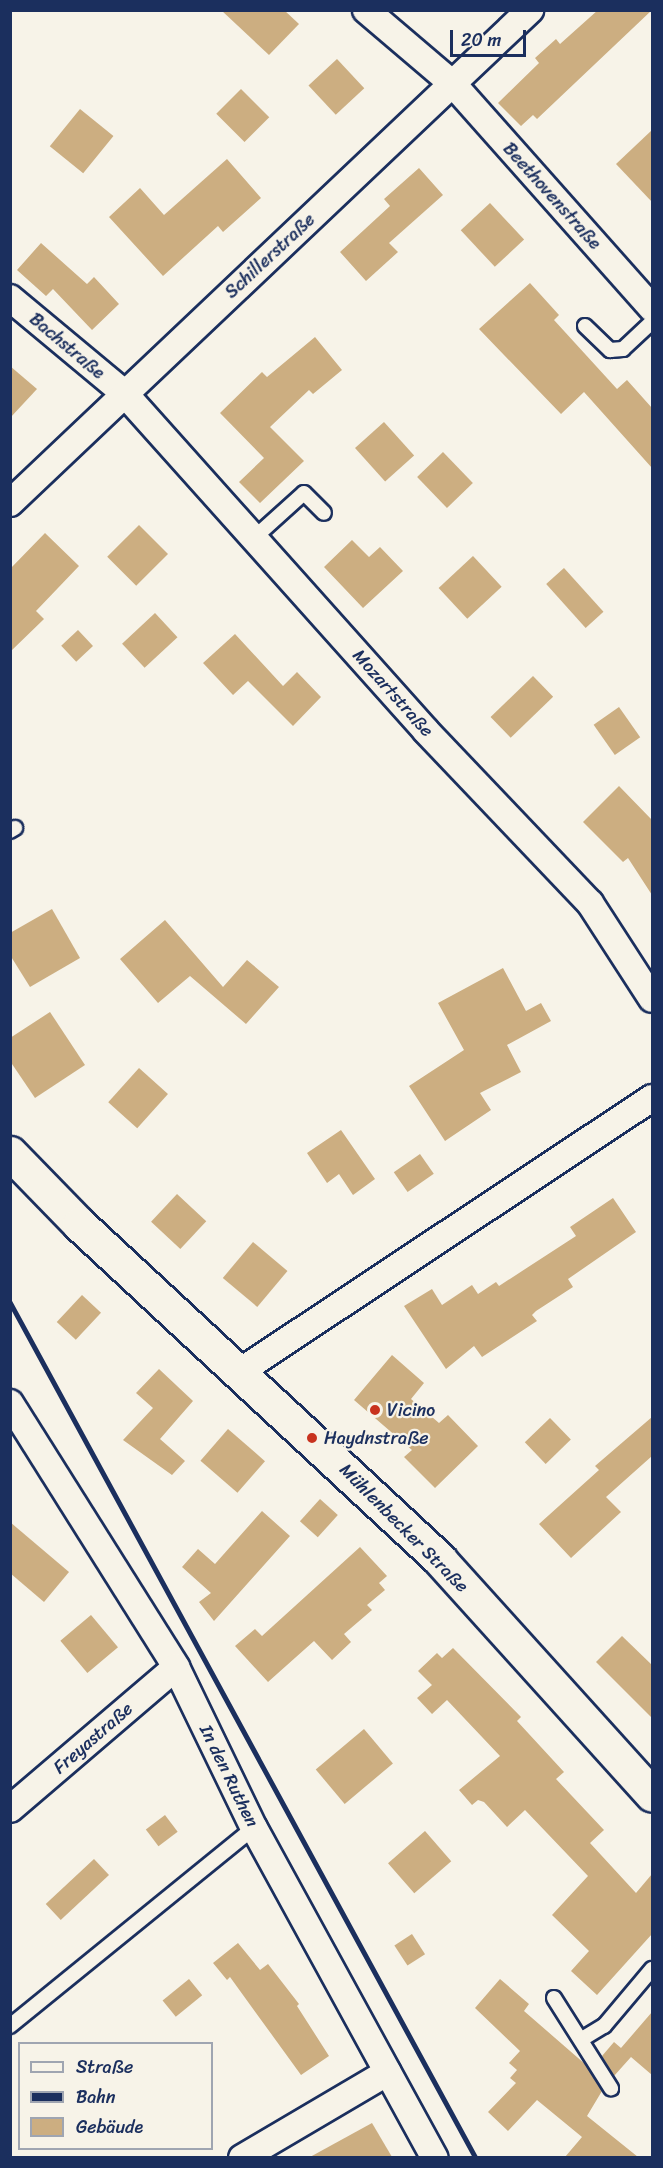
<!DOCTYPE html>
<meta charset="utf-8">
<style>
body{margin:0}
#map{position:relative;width:663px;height:2168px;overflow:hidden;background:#f7f3e8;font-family:Sriracha,sans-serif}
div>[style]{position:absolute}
.building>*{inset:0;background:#ccae81;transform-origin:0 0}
.roads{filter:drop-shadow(2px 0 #1b2f5e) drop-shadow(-2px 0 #1b2f5e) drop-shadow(0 2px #1b2f5e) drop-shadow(0 -2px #1b2f5e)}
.service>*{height:14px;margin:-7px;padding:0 7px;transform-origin:7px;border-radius:7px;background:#f7f3e8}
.minor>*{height:26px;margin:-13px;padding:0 13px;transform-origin:13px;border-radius:13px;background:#f7f3e8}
.secondary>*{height:33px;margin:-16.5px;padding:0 16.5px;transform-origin:16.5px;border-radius:16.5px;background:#f7f3e8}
.rail>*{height:4.5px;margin:-2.25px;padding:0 2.25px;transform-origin:2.25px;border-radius:2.25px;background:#1b2f5e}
.dots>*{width:16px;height:16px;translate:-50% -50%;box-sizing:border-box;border:3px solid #f7f3e8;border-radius:50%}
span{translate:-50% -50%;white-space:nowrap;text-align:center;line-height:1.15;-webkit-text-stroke:4.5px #f7f3e8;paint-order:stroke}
.street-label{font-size:18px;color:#1b2f5e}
.poi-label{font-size:18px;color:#1b2f5e}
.left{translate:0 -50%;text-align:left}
.frame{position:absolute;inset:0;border:12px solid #1b2f5e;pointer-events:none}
.legend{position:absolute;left:18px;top:2042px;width:195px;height:108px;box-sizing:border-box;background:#f7f3e8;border:2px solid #9fa5b1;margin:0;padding:8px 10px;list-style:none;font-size:18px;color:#1b2f5e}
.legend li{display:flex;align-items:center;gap:12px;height:30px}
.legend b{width:30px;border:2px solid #9fa5b1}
.scale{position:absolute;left:450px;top:30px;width:76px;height:27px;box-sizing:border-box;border:3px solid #1b2f5e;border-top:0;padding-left:8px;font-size:18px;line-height:21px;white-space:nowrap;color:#1b2f5e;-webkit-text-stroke:4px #f7f3e8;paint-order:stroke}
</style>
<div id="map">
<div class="building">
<div style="clip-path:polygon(221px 10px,284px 10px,299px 24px,269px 55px)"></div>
<div style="clip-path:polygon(598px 10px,652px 10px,537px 119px,533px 115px,521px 126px,498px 103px,539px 63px,535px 58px,556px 39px,560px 44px)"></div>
<div style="left:337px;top:59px;width:40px;height:39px;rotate:47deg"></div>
<div style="left:241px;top:89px;width:40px;height:35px;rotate:45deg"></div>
<div style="left:80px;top:109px;width:43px;height:48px;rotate:39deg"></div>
<div style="clip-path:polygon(652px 130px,652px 202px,616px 164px)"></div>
<div style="clip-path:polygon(227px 159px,261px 198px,223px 232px,218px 226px,163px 276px,109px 217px,140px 188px,164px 215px)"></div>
<div style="clip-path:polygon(419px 168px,443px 195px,389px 243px,398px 252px,366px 281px,340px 252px,390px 206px,384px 199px)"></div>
<div style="left:490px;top:203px;width:50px;height:40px;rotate:47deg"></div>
<div style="clip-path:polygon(41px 243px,87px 284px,94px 277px,119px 304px,92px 330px,53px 289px,46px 296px,17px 270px)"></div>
<div style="clip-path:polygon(530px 283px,559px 315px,554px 320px,617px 389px,627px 380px,652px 408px,652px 468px,584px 392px,561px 414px,479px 329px)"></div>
<div style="clip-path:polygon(315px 337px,342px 370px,313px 394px,309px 390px,270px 427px,304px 461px,260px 503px,239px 482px,264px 458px,220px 413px,262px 372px,267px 377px)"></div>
<div style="clip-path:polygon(10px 366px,37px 389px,10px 418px)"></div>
<div style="left:384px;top:422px;width:45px;height:39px;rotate:48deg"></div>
<div style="left:443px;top:452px;width:43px;height:36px;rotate:46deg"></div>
<div style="left:139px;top:525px;width:41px;height:45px;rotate:45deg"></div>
<div style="clip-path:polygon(45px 533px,79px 566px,36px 611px,44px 619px,10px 652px,10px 569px)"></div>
<div style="clip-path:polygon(352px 540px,369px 557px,380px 547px,403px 571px,363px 608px,324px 567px)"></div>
<div style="left:473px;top:556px;width:42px;height:47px;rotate:47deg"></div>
<div style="left:564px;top:568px;width:59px;height:24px;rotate:48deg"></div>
<div style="left:155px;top:613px;width:33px;height:45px;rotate:47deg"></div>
<div style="left:78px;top:630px;width:22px;height:23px;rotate:47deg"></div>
<div style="clip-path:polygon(235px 634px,283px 686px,297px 672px,321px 697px,293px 726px,248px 681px,233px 695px,203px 663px)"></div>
<div style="left:533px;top:676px;width:29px;height:59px;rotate:46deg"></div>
<div style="left:619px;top:707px;width:37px;height:31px;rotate:55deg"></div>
<div style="clip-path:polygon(619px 786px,652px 820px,652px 895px,628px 858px,623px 862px,583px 822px)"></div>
<div style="clip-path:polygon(52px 909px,80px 958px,30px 987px,10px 955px,10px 933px)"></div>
<div style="clip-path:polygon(165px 920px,223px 987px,247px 960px,279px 987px,246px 1024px,190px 976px,158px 1003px,120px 959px)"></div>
<div style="clip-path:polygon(503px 968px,526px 1011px,541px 1003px,551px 1021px,507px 1045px,521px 1072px,480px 1093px,491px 1110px,445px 1141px,409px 1086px,464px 1050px,438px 1003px)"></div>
<div style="clip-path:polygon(50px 1012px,85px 1065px,35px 1098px,10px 1061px,10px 1038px)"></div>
<div style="left:139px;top:1068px;width:39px;height:46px;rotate:42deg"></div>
<div style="clip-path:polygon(341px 1130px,375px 1179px,353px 1195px,339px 1174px,327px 1183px,307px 1153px)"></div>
<div style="left:420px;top:1154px;width:24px;height:32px;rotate:55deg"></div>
<div style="left:177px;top:1194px;width:40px;height:38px;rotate:43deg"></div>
<div style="clip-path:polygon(613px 1198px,636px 1232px,568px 1279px,573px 1287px,536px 1311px,532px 1315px,537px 1321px,482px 1357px,474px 1346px,446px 1369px,404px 1306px,432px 1289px,442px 1305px,472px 1285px,478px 1294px,496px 1282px,499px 1286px,576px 1236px,570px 1227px)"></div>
<div style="left:253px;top:1242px;width:45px;height:47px;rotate:40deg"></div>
<div style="left:82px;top:1295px;width:26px;height:37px;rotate:43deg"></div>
<div style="clip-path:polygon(392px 1355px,424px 1383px,411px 1399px,439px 1423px,448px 1415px,478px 1446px,435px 1488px,404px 1457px,412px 1450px,354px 1400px)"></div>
<div style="clip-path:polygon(159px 1369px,193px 1401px,160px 1439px,185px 1461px,172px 1475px,123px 1440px,153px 1408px,136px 1393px)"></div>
<div style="clip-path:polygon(652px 1417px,652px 1456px,606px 1497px,621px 1512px,571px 1558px,539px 1524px,599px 1470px,595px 1466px)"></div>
<div style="left:550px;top:1418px;width:30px;height:35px;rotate:46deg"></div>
<div style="left:228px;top:1429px;width:49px;height:42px;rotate:41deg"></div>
<div style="left:320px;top:1499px;width:24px;height:30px;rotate:42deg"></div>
<div style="clip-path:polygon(262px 1511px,290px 1536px,214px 1621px,199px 1602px,211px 1593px,182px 1567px,198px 1549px,215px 1564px)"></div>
<div style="clip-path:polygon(10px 1522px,69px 1572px,44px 1602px,10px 1573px)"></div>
<div style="clip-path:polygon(360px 1547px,387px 1576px,379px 1583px,385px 1590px,367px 1605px,372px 1610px,344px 1634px,351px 1642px,332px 1660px,314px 1641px,268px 1682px,235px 1646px,255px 1629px,262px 1636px)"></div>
<div style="left:91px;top:1615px;width:42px;height:40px;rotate:50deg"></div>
<div style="clip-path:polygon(622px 1636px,652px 1665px,652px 1718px,596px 1662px)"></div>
<div style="clip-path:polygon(453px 1648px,521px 1717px,517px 1721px,564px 1772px,556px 1779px,604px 1830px,590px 1843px,636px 1893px,652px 1874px,652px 1934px,597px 1995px,571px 1971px,589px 1951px,552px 1915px,588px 1876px,525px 1810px,507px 1827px,484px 1802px,478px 1800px,472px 1805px,459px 1790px,500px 1756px,447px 1700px,432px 1714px,417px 1698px,432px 1685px,418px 1671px,437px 1653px,442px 1658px)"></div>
<div style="left:364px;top:1729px;width:45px;height:63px;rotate:50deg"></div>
<div style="left:165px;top:1815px;width:21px;height:24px;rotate:53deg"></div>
<div style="left:425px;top:1831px;width:40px;height:49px;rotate:49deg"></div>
<div style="left:94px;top:1859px;width:22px;height:66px;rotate:47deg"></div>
<div style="left:412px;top:1934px;width:24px;height:21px;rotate:57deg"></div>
<div style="clip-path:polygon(238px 1943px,260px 1970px,268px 1964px,299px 2004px,297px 2006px,329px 2056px,301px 2075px,230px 1977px,227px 1980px,213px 1963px)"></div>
<div style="left:189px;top:1979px;width:21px;height:34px;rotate:51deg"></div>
<div style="clip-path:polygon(500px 1979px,529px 2004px,524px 2011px,585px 2064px,602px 2091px,587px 2116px,638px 2157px,565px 2157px,582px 2137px,537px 2100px,508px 2131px,488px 2112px,516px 2083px,510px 2078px,517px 2070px,509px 2063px,520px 2051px,475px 2008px)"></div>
<div style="clip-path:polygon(652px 2012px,652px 2075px,631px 2057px,614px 2076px,602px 2056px,614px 2042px,621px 2048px)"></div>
<div style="clip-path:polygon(372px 2123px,392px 2157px,310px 2157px)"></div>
</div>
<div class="roads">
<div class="service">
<div style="left:585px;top:326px;width:35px;rotate:44deg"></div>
<div style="left:610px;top:350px;width:13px;rotate:-4deg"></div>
<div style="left:623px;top:349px;width:40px;rotate:-43deg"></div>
<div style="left:254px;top:538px;width:67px;rotate:-42deg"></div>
<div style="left:304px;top:493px;width:28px;rotate:45deg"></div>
<div style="left:10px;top:831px;width:6px;rotate:-31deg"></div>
<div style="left:554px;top:1998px;width:107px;rotate:57.7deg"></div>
<div style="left:10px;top:2026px;width:314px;rotate:-39.1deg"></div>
<div style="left:582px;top:2039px;width:26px;rotate:-31deg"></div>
<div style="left:604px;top:2026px;width:75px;rotate:-49.9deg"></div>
</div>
<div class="minor">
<div style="left:366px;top:10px;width:114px;rotate:40.4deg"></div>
<div style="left:453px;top:84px;width:300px;rotate:48.4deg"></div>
<div style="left:10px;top:298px;width:148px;rotate:39.8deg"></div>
<div style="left:124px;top:393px;width:453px;rotate:48.2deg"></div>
<div style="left:426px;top:731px;width:238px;rotate:46.4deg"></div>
<div style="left:590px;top:903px;width:114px;rotate:57.1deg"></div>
<div style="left:10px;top:503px;width:717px;rotate:-43.47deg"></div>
<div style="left:241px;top:1371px;width:493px;rotate:-33.6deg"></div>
<div style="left:10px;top:1403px;width:312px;rotate:57.8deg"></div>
<div style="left:176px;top:1667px;width:179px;rotate:64.2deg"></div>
<div style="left:254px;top:1828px;width:376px;rotate:61.3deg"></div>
<div style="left:10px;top:1809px;width:218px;rotate:-40.5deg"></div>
<div style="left:242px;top:2158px;width:169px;rotate:-30.5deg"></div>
</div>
<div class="secondary">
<div style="left:10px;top:1153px;width:99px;rotate:45.8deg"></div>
<div style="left:79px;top:1224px;width:493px;rotate:42.9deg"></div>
<div style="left:440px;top:1560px;width:316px;rotate:47.9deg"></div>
</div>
</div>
<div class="rail">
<div style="left:10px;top:1302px;width:975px;rotate:61.44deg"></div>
</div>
<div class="dots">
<div style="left:375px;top:1410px;background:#c8321e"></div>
<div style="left:312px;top:1438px;background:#c8321e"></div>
</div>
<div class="street-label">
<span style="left:552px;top:196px;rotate:48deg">Beethovenstraße</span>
<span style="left:270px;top:256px;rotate:-43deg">Schillerstraße</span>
<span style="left:67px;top:346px;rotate:40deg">Bachstraße</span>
<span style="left:393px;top:693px;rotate:48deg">Mozartstraße</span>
<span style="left:404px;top:1528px;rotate:45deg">Mühlenbecker Straße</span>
<span style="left:93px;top:1738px;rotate:-41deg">Freyastraße</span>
<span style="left:229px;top:1776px;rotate:64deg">In den Ruthen</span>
</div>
<div class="poi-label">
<span class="left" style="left:387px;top:1410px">Vicino</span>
<span class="left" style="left:324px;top:1438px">Haydnstraße</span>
</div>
<div class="frame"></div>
<ul class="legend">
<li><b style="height:8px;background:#f7f3e8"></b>Straße</li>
<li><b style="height:8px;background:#1b2f5e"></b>Bahn</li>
<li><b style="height:16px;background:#ccae81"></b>Gebäude</li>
</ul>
<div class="scale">20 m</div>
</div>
